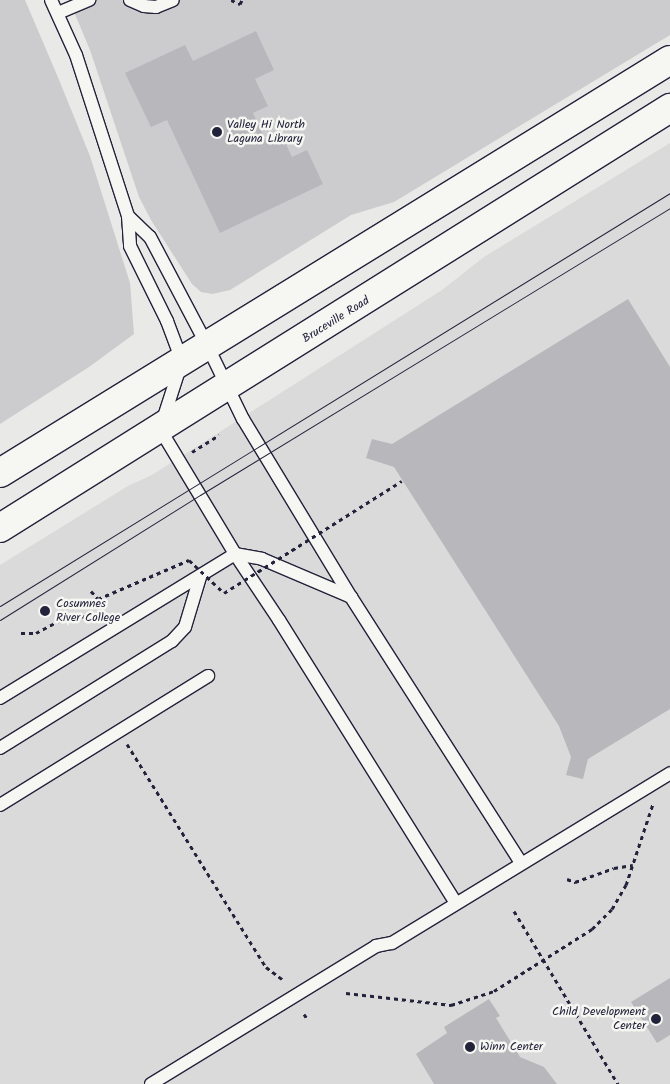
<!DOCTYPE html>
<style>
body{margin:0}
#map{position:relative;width:670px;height:1084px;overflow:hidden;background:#e9e9e7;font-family:Kalam,sans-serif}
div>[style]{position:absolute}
.built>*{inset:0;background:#dadada}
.green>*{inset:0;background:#ccccce}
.building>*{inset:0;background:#b8b8bc}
.path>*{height:3px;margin-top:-1.5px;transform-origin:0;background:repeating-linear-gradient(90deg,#22223b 0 4px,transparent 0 8px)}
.roads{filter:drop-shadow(1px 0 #22223b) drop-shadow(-1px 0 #22223b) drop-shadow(0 1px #22223b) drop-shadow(0 -1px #22223b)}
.lane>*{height:12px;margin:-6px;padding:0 6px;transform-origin:6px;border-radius:6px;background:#f6f6f2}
.secondary>*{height:28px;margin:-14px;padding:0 14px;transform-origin:14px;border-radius:14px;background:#f6f6f2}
.tram>*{height:1px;margin:-0.5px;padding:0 0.5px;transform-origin:0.5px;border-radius:0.5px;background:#22223b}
.path-bridge>*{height:3px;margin-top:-1.5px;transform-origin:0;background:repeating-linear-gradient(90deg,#22223b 0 4px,transparent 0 8px)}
.dots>*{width:14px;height:14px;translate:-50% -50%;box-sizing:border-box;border:2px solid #f6f6f2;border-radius:50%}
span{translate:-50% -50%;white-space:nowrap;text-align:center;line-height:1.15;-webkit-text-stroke:5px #f6f6f2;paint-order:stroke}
.poi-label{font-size:12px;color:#22223b}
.left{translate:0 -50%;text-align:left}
.right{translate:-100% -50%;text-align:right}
.street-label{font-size:12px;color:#22223b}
</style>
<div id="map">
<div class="built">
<div style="clip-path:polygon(670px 143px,670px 1084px,0 1084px,0 565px,128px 486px,152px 475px,442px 290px,484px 257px)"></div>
</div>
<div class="green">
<div style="clip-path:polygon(0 0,25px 0,57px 75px,90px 156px,130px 283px,134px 334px,89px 367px,0 424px)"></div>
<div style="clip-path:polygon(69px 0,670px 0,670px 35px,394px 202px,351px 215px,230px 290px,212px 294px,201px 292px,192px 284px,151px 220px,139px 197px,90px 50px)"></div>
</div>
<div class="building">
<div style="clip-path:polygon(256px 31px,274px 70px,255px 79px,268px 106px,253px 113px,267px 143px,282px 136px,292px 157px,307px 150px,323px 184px,220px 233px,167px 120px,151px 127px,125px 73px,185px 45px,193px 61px)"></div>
<div style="clip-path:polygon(628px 299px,670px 367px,670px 709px,588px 759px,583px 779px,566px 775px,571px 757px,559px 726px,394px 467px,366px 458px,372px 439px,392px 444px)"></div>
<div style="clip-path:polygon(670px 978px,670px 1035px,657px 1043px,631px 1002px)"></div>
<div style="clip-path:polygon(489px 999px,500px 1016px,496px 1018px,520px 1057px,544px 1067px,557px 1084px,434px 1084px,416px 1054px,447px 1033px,444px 1027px)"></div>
</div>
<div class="path">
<div style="left:231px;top:0;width:10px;rotate:24deg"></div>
<div style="left:240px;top:4px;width:4px;rotate:-63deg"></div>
<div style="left:192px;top:452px;width:32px;rotate:-32deg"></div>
<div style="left:21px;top:633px;width:15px"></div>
<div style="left:36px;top:633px;width:34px;rotate:-28deg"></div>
<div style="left:66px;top:617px;width:24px;rotate:-2deg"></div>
<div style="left:127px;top:744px;width:263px;rotate:58.1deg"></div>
<div style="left:266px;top:967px;width:21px;rotate:37deg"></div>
<div style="left:567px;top:879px;width:9px;rotate:21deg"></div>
<div style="left:575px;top:882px;width:41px;rotate:-19.7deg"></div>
<div style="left:614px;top:868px;width:19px;rotate:-9deg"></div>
<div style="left:514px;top:911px;width:202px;rotate:59deg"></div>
<div style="left:346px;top:993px;width:106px;rotate:6.5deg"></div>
<div style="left:451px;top:1005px;width:45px;rotate:-18deg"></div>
<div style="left:494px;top:991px;width:116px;rotate:-32.3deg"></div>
<div style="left:592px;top:929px;width:28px;rotate:-45deg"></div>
<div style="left:612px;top:909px;width:28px;rotate:-60deg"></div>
<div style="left:626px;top:885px;width:85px;rotate:-71.6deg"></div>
<div style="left:304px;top:1014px;width:4px;rotate:56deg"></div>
</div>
<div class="roads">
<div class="lane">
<div style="left:51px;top:0;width:60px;rotate:65.6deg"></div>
<div style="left:76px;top:55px;width:169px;rotate:72.1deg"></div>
<div style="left:128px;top:216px;width:30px;rotate:86deg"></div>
<div style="left:130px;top:246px;width:84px;rotate:63.7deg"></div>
<div style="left:167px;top:321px;width:43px;rotate:69.4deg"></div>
<div style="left:182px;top:361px;width:71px;rotate:107.9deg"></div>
<div style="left:160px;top:429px;width:146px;rotate:59deg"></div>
<div style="left:235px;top:554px;width:79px;rotate:56.3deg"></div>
<div style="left:279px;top:620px;width:334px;rotate:58deg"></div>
<div style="left:130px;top:0;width:15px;rotate:23deg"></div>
<div style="left:144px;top:6px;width:12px;rotate:5deg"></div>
<div style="left:156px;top:7px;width:18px;rotate:-22deg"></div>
<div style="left:58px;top:13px;width:34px;rotate:-23deg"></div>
<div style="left:128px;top:216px;width:30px;rotate:44deg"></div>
<div style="left:150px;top:237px;width:122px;rotate:62.2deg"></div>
<div style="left:207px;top:345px;width:82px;rotate:64.1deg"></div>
<div style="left:243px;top:419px;width:208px;rotate:58.8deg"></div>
<div style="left:351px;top:597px;width:316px;rotate:57.4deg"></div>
<div style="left:0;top:698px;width:276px;rotate:-31.5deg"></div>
<div style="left:235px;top:554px;width:27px;rotate:10deg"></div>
<div style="left:262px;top:559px;width:97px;rotate:23.1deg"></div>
<div style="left:0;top:748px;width:203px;rotate:-31.9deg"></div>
<div style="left:172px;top:641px;width:19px;rotate:-47deg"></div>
<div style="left:185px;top:627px;width:52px;rotate:-73.3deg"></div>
<div style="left:0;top:805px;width:245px;rotate:-31.8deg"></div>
<div style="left:151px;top:1084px;width:264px;rotate:-31.5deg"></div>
<div style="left:376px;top:946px;width:16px;rotate:-11deg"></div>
<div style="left:392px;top:943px;width:326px;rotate:-31.4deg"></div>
</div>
<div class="secondary">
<div style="left:0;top:473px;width:787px;rotate:-31.65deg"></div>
<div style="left:0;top:528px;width:791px;rotate:-32.08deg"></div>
</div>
</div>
<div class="tram">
<div style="left:0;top:606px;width:787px;rotate:-31.65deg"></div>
<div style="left:0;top:620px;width:236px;rotate:-32deg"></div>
<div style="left:200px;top:495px;width:551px;rotate:-31.41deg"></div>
</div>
<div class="path-bridge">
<div style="left:91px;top:591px;width:11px;rotate:49deg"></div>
<div style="left:98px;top:599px;width:99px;rotate:-23.2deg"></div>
<div style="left:189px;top:560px;width:48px;rotate:43.3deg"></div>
<div style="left:224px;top:593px;width:210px;rotate:-32.2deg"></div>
</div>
<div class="dots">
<div style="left:217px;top:132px;background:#22223b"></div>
<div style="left:45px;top:611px;background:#22223b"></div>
<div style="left:656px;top:1019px;background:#22223b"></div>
<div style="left:470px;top:1047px;background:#22223b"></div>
</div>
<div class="poi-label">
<span class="left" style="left:227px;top:132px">Valley Hi North<br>Laguna Library</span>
<span class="left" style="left:56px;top:611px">Cosumnes<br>River College</span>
<span class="right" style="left:646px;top:1019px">Child Development<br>Center</span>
<span class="left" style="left:480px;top:1047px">Winn Center</span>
</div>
<div class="street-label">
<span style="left:336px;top:320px;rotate:-32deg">Bruceville Road</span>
</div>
</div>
